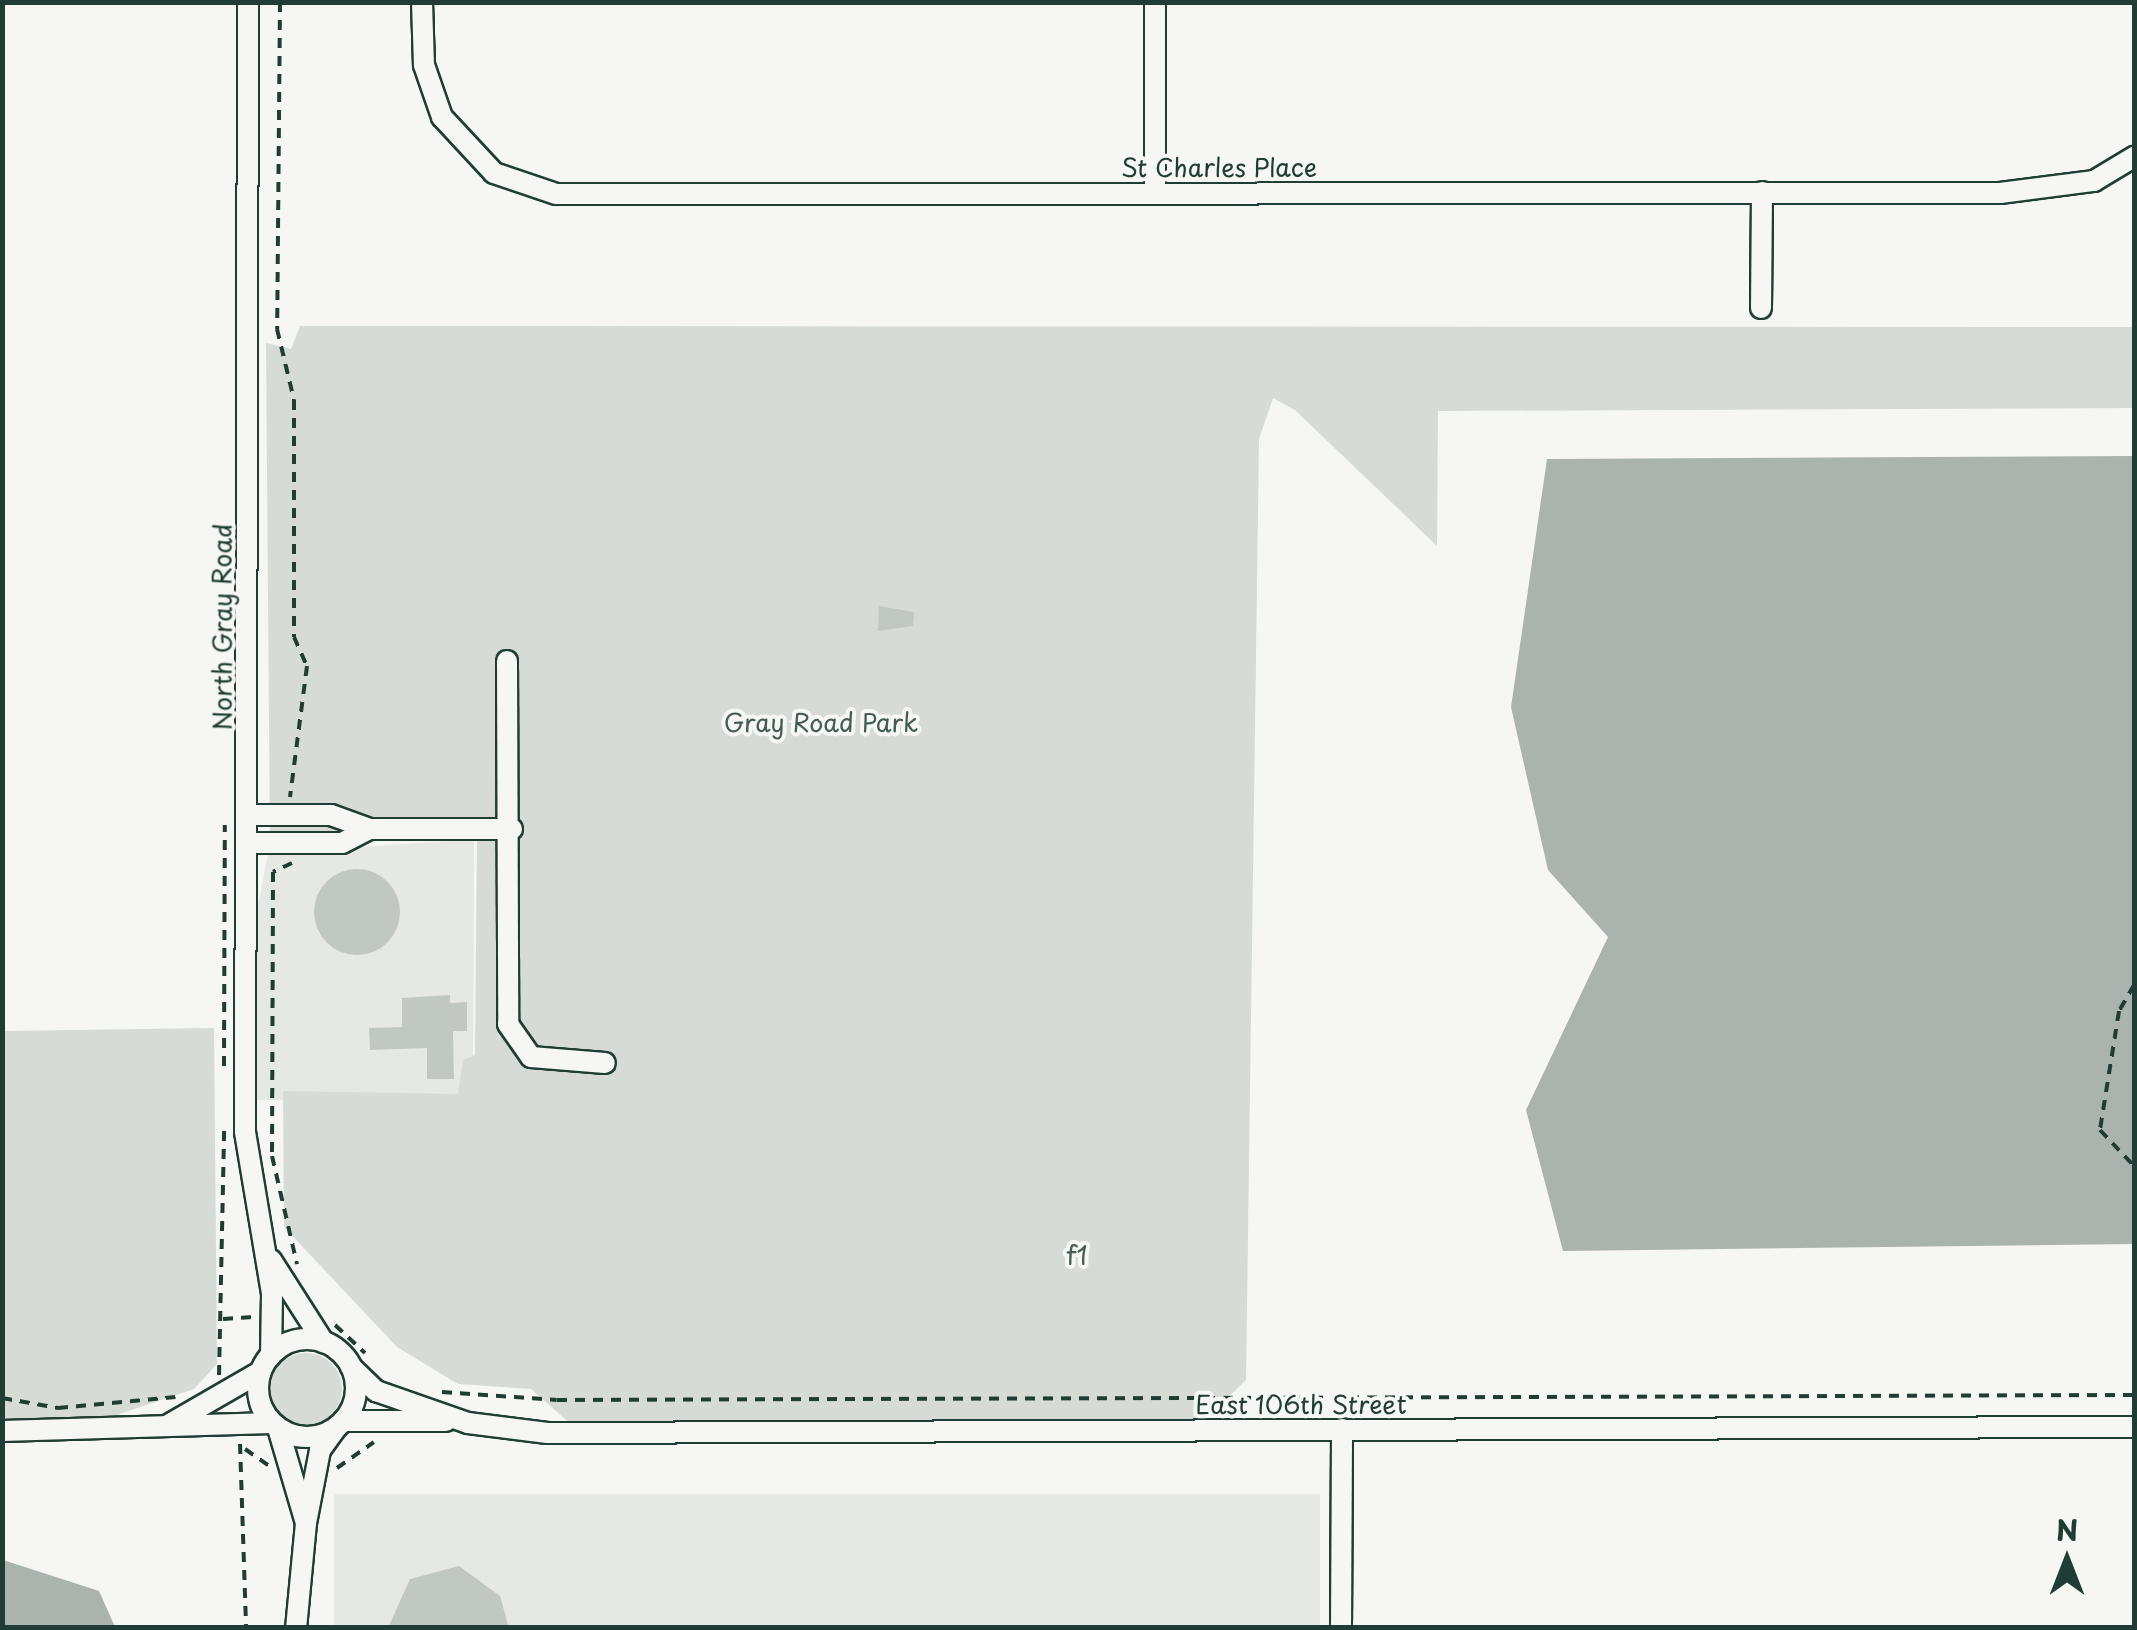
<!DOCTYPE html>
<style>
body{margin:0}
#map{position:relative;width:2137px;height:1630px;overflow:hidden;background:#f6f6f2;font-family:"Playpen Sans",sans-serif}
div>[style]{position:absolute}
.built>*{inset:0;background:#e6e8e4;transform-origin:0 0}
.green>*{inset:0;background:#d6dbd6}
.round{border-radius:50%}
.water>*{inset:0;background:#aab3ae}
.building>*{inset:0;background:#c1c8c3}
.path>*{height:4px;margin-top:-2px;transform-origin:0;background:repeating-linear-gradient(90deg,#1f3d34 0 10px,transparent 0 18px)}
.roads{filter:drop-shadow(2px 0 #1f3d34) drop-shadow(-2px 0 #1f3d34) drop-shadow(0 2px #1f3d34) drop-shadow(0 -2px #1f3d34)}
.minor>*{height:20px;margin:-10px;padding:0 10px;transform-origin:10px;border-radius:10px;background:#f6f6f2}
.minor>.ring{margin:-10px;padding:0;box-sizing:content-box;background:none;border:20px solid #f6f6f2;border-radius:50%}
span{translate:-50% -50%;white-space:nowrap;text-align:center;line-height:1.15;-webkit-text-stroke:8px #f6f6f2;paint-order:stroke}
.street-label{font-size:25px;color:#1f3d34}
.park-label{font-size:25px;color:#445d54}
.frame{position:absolute;inset:0;border:5px solid #1f3d34;pointer-events:none}
.north{position:absolute;left:2017px;top:1510px;width:100px;height:100px;-webkit-text-stroke:8px #f6f6f2;paint-order:stroke;rotate:0deg;font-size:28px;font-weight:700;line-height:40px;text-align:center;color:#1f3d34}
.north::after{content:'';display:block;margin:auto;width:35px;height:45px;background:#1f3d34;clip-path:polygon(50% 0,100% 100%,50% 72%,0 100%)}
</style>
<div id="map">
<div class="built">
<div style="clip-path:polygon(474px 839px,473px 1099px,256px 1100px,256px 916px,268px 854px)"></div>
<div style="left:1320px;top:1494px;width:133px;height:986px;rotate:90deg"></div>
</div>
<div class="green">
<div style="clip-path:polygon(300px 326px,2134px 327px,2134px 408px,1438px 411px,1437px 546px,1295px 410px,1273px 398px,1259px 439px,1246px 1380px,1198px 1426px,573px 1426px,531px 1389px,458px 1384px,397px 1347px,284px 1227px,283px 1091px,458px 1094px,463px 1060px,475px 1055px,477px 837px,382px 837px,335px 849px,270px 850px,266px 343px,291px 349px)"></div>
<div style="clip-path:polygon(214px 1028px,217px 1364px,194px 1389px,78px 1428px,3px 1426px,3px 1031px)"></div>
<div class="round" style="left:270px;top:1353px;width:72px;height:72px"></div>
</div>
<div class="water">
<div style="clip-path:polygon(2134px 456px,2134px 1244px,1563px 1251px,1526px 1110px,1608px 937px,1548px 870px,1511px 707px,1547px 459px)"></div>
<div style="clip-path:polygon(3px 1560px,99px 1591px,115px 1627px,3px 1627px)"></div>
</div>
<div class="building">
<div style="clip-path:polygon(879px 606px,914px 612px,913px 626px,878px 631px)"></div>
<div class="round" style="left:314px;top:869px;width:86px;height:86px"></div>
<div style="clip-path:polygon(450px 995px,450px 1003px,467px 1002px,467px 1031px,453px 1031px,454px 1079px,427px 1079px,427px 1048px,370px 1050px,369px 1028px,402px 1027px,402px 998px)"></div>
<div style="clip-path:polygon(459px 1566px,500px 1596px,509px 1628px,388px 1628px,410px 1579px)"></div>
</div>
<div class="path">
<div style="left:280px;top:2px;width:327px;rotate:90.5deg"></div>
<div style="left:277px;top:329px;width:73px;rotate:76.5deg"></div>
<div style="left:294px;top:400px;width:237px;rotate:90deg"></div>
<div style="left:294px;top:637px;width:32px;rotate:66deg"></div>
<div style="left:307px;top:666px;width:132px;rotate:97.4deg"></div>
<div style="left:292px;top:863px;width:21px;rotate:155deg"></div>
<div style="left:273px;top:872px;width:284px;rotate:90.2deg"></div>
<div style="left:272px;top:1156px;width:111px;rotate:77deg"></div>
<div style="left:2134px;top:985px;width:30px;rotate:120deg"></div>
<div style="left:2119px;top:1011px;width:121px;rotate:99.1deg"></div>
<div style="left:2100px;top:1130px;width:50px;rotate:46.6deg"></div>
<div style="left:224px;top:1066px;width:241px;rotate:-89.8deg"></div>
<div style="left:223px;top:1319px;width:30px;rotate:-4deg"></div>
<div style="left:335px;top:1325px;width:41px;rotate:43deg"></div>
<div style="left:219px;top:1375px;width:245px;rotate:-88.8deg"></div>
<div style="left:442px;top:1392px;width:115px;rotate:4deg"></div>
<div style="left:557px;top:1400px;width:1577px;rotate:-0.18deg"></div>
<div style="left:2px;top:1398px;width:57px;rotate:10.1deg"></div>
<div style="left:58px;top:1408px;width:118px;rotate:-5.4deg"></div>
<div style="left:240px;top:1444px;width:184px;rotate:88.1deg"></div>
<div style="left:245px;top:1449px;width:29px;rotate:35deg"></div>
<div style="left:337px;top:1468px;width:45px;rotate:-35.1deg"></div>
</div>
<div class="roads">
<div class="minor">
<div style="left:248px;top:2px;width:1130px;rotate:90.15deg"></div>
<div style="left:245px;top:1132px;width:164px;rotate:80.5deg"></div>
<div style="left:272px;top:1294px;width:61px;rotate:90.9deg"></div>
<div style="left:422px;top:2px;width:63px;rotate:88.2deg"></div>
<div style="left:424px;top:65px;width:55px;rotate:70.9deg"></div>
<div style="left:442px;top:117px;width:76px;rotate:47.1deg"></div>
<div style="left:494px;top:173px;width:65px;rotate:18.7deg"></div>
<div style="left:556px;top:194px;width:1444px;rotate:-0.04deg"></div>
<div style="left:2000px;top:193px;width:95px;rotate:-7.3deg"></div>
<div style="left:2094px;top:181px;width:47px;rotate:-31deg"></div>
<div style="left:1155px;top:2px;width:190px;rotate:90deg"></div>
<div style="left:1761px;top:308px;width:116px;rotate:-89.5deg"></div>
<div style="left:507px;top:661px;width:363px;rotate:89.8deg"></div>
<div style="left:508px;top:1024px;width:40px;rotate:55.1deg"></div>
<div style="left:531px;top:1057px;width:74px;rotate:4.6deg"></div>
<div style="left:246px;top:815px;width:85px"></div>
<div style="left:331px;top:815px;width:41px;rotate:19.7deg"></div>
<div style="left:370px;top:829px;width:142px"></div>
<div style="left:246px;top:843px;width:96px"></div>
<div style="left:342px;top:843px;width:31px;rotate:-27deg"></div>
<div style="left:271px;top:1260px;width:98px;rotate:57.4deg"></div>
<div class="ring" style="left:258px;top:1339px;width:78px;height:78px"></div>
<div style="left:351px;top:1367px;width:35px;rotate:44deg"></div>
<div style="left:376px;top:1391px;width:97px;rotate:19.2deg"></div>
<div style="left:468px;top:1423px;width:80px;rotate:7.2deg"></div>
<div style="left:547px;top:1433px;width:1587px;rotate:-0.22deg"></div>
<div style="left:343px;top:1421px;width:103px"></div>
<div style="left:170px;top:1424px;width:104px;rotate:-30deg"></div>
<div style="left:278px;top:1428px;width:99px;rotate:73.6deg"></div>
<div style="left:306px;top:1523px;width:105px;rotate:95.4deg"></div>
<div style="left:2px;top:1431px;width:270px;rotate:-1.7deg"></div>
<div style="left:306px;top:1523px;width:74px;rotate:-79.1deg"></div>
<div style="left:320px;top:1450px;width:29px;rotate:-54deg"></div>
<div style="left:1341px;top:1628px;width:199px;rotate:-89.7deg"></div>
</div>
</div>
<div class="street-label">
<span style="left:1219px;top:167px">St Charles Place</span>
<span style="left:222px;top:627px;rotate:-90deg">North Gray Road</span>
<span style="left:1301px;top:1404px">East 106th Street</span>
</div>
<div class="park-label">
<span style="left:821px;top:722px">Gray Road Park</span>
<span style="left:1077px;top:1255px">f1</span>
</div>
<div class="frame"></div>
<div class="north">N</div>
</div>
